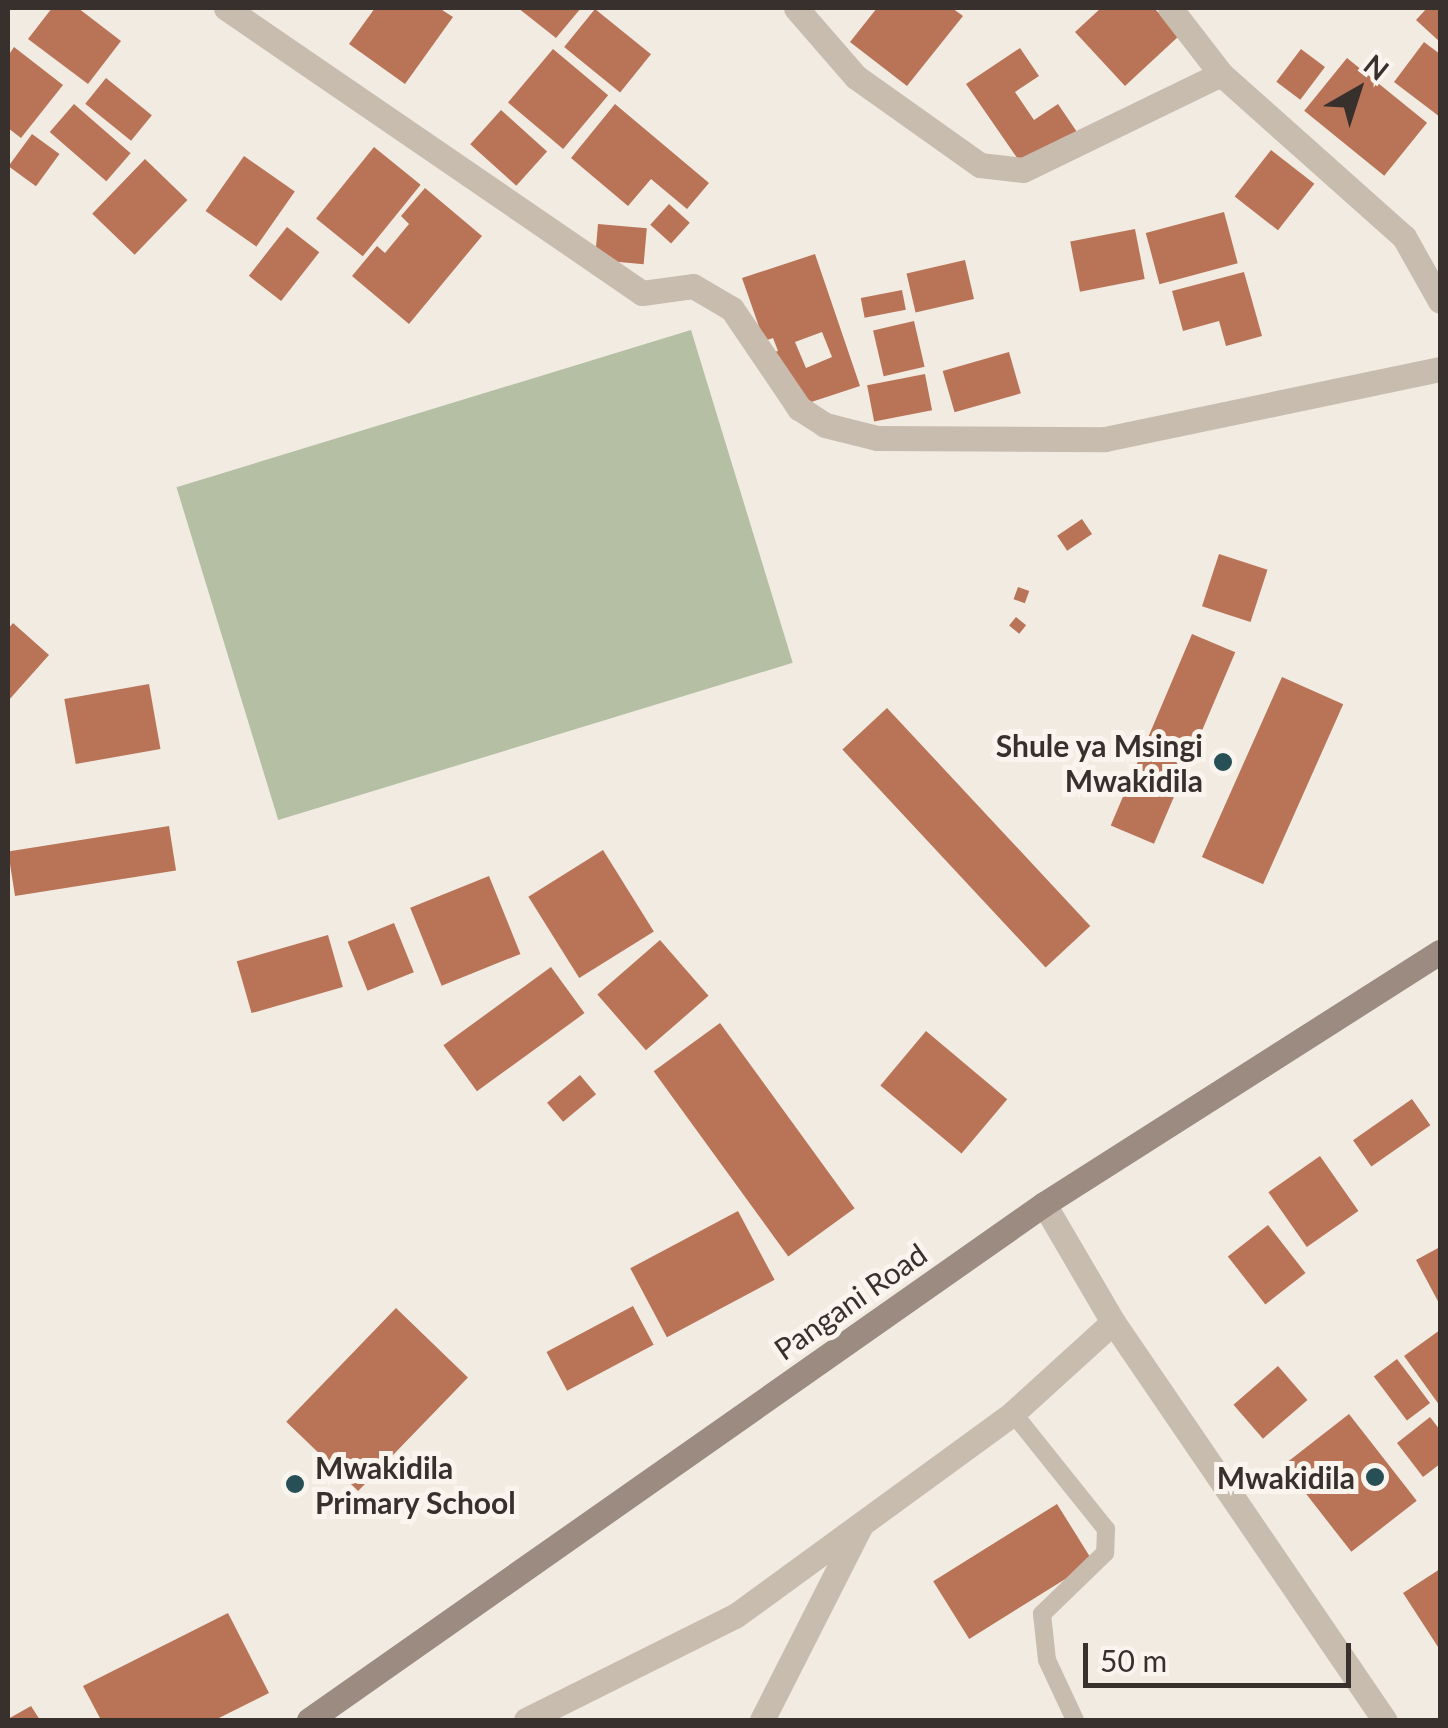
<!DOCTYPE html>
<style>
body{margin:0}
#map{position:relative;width:1448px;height:1728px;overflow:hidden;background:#f1ebe2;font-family:Lato,sans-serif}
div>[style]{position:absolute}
.green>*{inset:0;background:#b5bfa3;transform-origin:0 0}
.building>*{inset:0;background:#b97458;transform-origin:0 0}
.service>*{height:18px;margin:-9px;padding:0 9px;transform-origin:9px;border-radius:9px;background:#c8bcaf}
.minor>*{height:25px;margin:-12.5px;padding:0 12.5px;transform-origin:12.5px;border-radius:12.5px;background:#c8bcaf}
.secondary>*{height:25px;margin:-12.5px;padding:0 12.5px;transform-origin:12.5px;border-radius:12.5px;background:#9c8b80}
.dots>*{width:28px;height:28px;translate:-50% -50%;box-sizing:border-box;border:5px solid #f9f5ee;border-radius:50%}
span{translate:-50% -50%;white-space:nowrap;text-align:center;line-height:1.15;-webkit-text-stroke:10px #f9f5ee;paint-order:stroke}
.poi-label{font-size:30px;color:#38302c;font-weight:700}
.right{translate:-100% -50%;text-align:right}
.left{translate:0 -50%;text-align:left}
.street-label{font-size:30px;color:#38302c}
.frame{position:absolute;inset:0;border:10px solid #38302c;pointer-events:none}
.north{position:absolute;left:1308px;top:40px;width:100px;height:100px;-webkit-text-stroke:8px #f9f5ee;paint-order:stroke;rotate:39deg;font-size:28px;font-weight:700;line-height:40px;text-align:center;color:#38302c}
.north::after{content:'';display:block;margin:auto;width:35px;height:45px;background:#38302c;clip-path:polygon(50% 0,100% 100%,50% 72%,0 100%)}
.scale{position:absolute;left:1083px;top:1643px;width:268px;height:45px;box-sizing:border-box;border:5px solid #38302c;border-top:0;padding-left:12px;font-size:30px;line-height:35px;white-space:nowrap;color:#38302c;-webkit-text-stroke:8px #f9f5ee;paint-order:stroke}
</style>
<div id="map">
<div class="green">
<div style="left:691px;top:330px;width:348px;height:538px;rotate:73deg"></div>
</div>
<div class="building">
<div style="clip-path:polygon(52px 8px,78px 8px,121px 41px,88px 84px,28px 39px)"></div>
<div style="clip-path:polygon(375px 8px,439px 8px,453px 17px,405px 84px,349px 44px)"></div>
<div style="clip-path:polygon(518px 8px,581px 8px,556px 38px)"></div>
<div style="clip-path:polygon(877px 8px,952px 8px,963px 16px,907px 86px,850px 42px)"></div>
<div style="clip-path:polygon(1101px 8px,1154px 8px,1180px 35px,1125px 86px,1075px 32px)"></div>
<div style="clip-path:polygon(1427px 8px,1440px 8px,1440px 42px,1416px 20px)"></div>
<div style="left:595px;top:9px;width:72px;height:49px;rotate:39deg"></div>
<div style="clip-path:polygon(1424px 42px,1440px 54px,1440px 117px,1394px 82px)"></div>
<div style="clip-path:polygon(14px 47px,63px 85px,21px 138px,8px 128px,8px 56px)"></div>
<div style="clip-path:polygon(1020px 48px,1039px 76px,1015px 92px,1034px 120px,1058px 104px,1077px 132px,1024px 168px,966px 84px)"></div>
<div style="left:553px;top:49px;width:72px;height:70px;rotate:40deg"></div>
<div style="left:1301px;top:49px;width:30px;height:41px;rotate:37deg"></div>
<div style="left:1347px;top:58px;width:103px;height:68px;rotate:39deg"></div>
<div style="left:106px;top:78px;width:59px;height:33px;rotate:39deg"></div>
<div style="left:74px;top:104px;width:75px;height:37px;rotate:41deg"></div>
<div style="clip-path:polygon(615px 104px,709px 183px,687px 209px,651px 179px,628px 206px,571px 158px)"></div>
<div style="left:501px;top:110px;width:62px;height:46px;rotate:42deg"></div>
<div style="left:32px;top:134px;width:34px;height:40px;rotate:36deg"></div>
<div style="left:374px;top:147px;width:60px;height:92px;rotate:39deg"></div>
<div style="left:1271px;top:150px;width:55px;height:59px;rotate:38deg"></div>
<div style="left:244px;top:156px;width:62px;height:67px;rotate:35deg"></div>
<div style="left:145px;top:159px;width:59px;height:76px;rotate:44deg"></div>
<div style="clip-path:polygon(425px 188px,482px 236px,409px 324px,352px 276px,377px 246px,385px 253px,409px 224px,401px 216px)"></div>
<div style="left:669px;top:204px;width:28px;height:28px;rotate:42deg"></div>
<div style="left:1224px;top:212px;width:53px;height:81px;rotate:75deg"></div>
<div style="left:598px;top:224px;width:49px;height:36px;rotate:5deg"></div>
<div style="left:287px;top:227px;width:41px;height:62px;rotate:38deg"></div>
<div style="left:1135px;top:229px;width:51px;height:66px;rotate:79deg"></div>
<div style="clip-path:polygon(evenodd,815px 254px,860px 386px,787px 410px,768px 354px,778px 351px,773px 338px,764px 341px,742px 278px,815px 254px,822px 332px,832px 357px,806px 368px,795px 342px,822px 332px)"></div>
<div style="left:965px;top:260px;width:40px;height:60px;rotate:77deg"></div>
<div style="clip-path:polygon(1244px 272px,1262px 336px,1226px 346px,1219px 321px,1183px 331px,1172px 291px)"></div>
<div style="left:902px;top:290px;width:20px;height:42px;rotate:79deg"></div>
<div style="left:914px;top:321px;width:47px;height:42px;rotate:77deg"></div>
<div style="left:1009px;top:352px;width:43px;height:69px;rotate:74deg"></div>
<div style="left:925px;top:374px;width:37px;height:59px;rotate:79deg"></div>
<div style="left:1082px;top:519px;width:18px;height:30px;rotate:56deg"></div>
<div style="left:1219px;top:554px;width:51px;height:55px;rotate:18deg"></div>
<div style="left:1018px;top:587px;width:12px;height:13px;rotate:20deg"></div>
<div style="left:1016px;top:617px;width:13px;height:11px;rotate:39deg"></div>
<div style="clip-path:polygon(13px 623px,49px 655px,8px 701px,8px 629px)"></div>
<div style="left:1192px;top:634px;width:47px;height:208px;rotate:23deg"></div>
<div style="left:1282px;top:677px;width:67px;height:197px;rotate:24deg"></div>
<div style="left:149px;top:684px;width:66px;height:86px;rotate:80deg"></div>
<div style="left:887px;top:708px;width:298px;height:61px;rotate:47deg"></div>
<div style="left:169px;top:826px;width:45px;height:163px;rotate:81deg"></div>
<div style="left:603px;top:850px;width:96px;height:88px;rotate:58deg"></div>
<div style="left:489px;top:876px;width:84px;height:85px;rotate:68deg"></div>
<div style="left:394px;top:923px;width:53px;height:50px;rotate:68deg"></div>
<div style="left:328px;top:935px;width:54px;height:95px;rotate:74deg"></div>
<div style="left:660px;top:940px;width:74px;height:83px;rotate:49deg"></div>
<div style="left:551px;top:967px;width:57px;height:133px;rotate:54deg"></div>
<div style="left:720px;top:1023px;width:229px;height:82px;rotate:54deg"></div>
<div style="left:926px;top:1031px;width:106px;height:71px;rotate:40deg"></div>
<div style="left:580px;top:1075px;width:25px;height:43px;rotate:50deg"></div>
<div style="left:1412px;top:1099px;width:32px;height:72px;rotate:55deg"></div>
<div style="left:1320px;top:1156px;width:67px;height:63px;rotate:55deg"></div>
<div style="left:738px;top:1211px;width:78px;height:122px;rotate:62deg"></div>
<div style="left:1268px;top:1225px;width:61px;height:51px;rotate:52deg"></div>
<div style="clip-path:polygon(1440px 1247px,1440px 1305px,1416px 1260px)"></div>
<div style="left:633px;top:1306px;width:44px;height:98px;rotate:62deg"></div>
<div style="left:396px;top:1308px;width:100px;height:158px;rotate:44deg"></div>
<div style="clip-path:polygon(1440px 1330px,1440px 1406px,1404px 1356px)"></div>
<div style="left:1397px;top:1359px;width:55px;height:29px;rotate:53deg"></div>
<div style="left:1278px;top:1366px;width:45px;height:59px;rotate:49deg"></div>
<div style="left:1349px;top:1414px;width:110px;height:83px;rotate:52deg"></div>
<div style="clip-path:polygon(1430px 1417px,1440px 1430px,1440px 1464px,1423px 1477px,1397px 1443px)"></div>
<div style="left:1057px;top:1504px;width:68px;height:146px;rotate:58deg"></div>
<div style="clip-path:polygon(1440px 1569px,1440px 1650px,1403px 1593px)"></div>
<div style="clip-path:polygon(228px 1613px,269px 1693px,215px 1720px,101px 1720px,83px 1686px)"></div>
<div style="clip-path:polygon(31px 1706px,40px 1720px,8px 1720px,8px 1719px)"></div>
</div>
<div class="service">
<div style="left:1013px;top:1413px;width:149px;rotate:51.3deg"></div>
<div style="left:1106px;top:1529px;width:24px;rotate:92deg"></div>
<div style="left:1105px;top:1553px;width:88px;rotate:135.9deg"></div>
<div style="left:1042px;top:1614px;width:46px;rotate:83.8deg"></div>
<div style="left:1047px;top:1660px;width:66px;rotate:65deg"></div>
</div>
<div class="minor">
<div style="left:226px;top:8px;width:504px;rotate:34.41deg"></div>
<div style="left:642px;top:293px;width:51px;rotate:-7.8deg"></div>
<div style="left:693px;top:286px;width:45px;rotate:30.5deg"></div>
<div style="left:732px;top:309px;width:120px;rotate:55.9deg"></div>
<div style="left:799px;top:408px;width:31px;rotate:33deg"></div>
<div style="left:825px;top:425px;width:54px;rotate:14deg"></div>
<div style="left:877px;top:438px;width:228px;rotate:0.3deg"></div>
<div style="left:1105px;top:439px;width:342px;rotate:-11.8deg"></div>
<div style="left:796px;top:8px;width:91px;rotate:49deg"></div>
<div style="left:856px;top:77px;width:152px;rotate:35.4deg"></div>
<div style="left:980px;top:165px;width:43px;rotate:6.6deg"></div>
<div style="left:1023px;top:170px;width:220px;rotate:-25.9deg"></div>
<div style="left:1170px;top:8px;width:83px;rotate:52.3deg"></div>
<div style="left:1221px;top:74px;width:245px;rotate:41.7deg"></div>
<div style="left:1404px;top:237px;width:73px;rotate:60.6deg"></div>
<div style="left:1044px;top:1204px;width:137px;rotate:59.7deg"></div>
<div style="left:1113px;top:1322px;width:482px;rotate:55.7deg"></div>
<div style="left:526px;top:1720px;width:233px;rotate:-26.5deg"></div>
<div style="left:735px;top:1616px;width:344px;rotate:-36.1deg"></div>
<div style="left:1013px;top:1413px;width:135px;rotate:-42.3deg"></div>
<div style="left:762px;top:1720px;width:219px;rotate:-63.1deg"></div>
</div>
<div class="secondary">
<div style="left:309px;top:1720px;width:898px;rotate:-35.07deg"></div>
<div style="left:1044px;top:1204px;width:469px;rotate:-32.5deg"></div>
</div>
<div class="dots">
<div style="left:1223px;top:762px;background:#265055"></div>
<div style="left:1375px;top:1477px;background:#265055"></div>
<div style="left:295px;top:1484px;background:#265055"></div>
</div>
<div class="poi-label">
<span class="right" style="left:1203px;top:762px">Shule ya Msingi<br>Mwakidila</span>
<span class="left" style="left:315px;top:1484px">Mwakidila<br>Primary School</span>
<span class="right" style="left:1355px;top:1477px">Mwakidila</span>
</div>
<div class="street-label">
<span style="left:850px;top:1301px;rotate:-35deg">Pangani Road</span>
</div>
<div class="frame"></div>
<div class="north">N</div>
<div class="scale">50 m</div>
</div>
